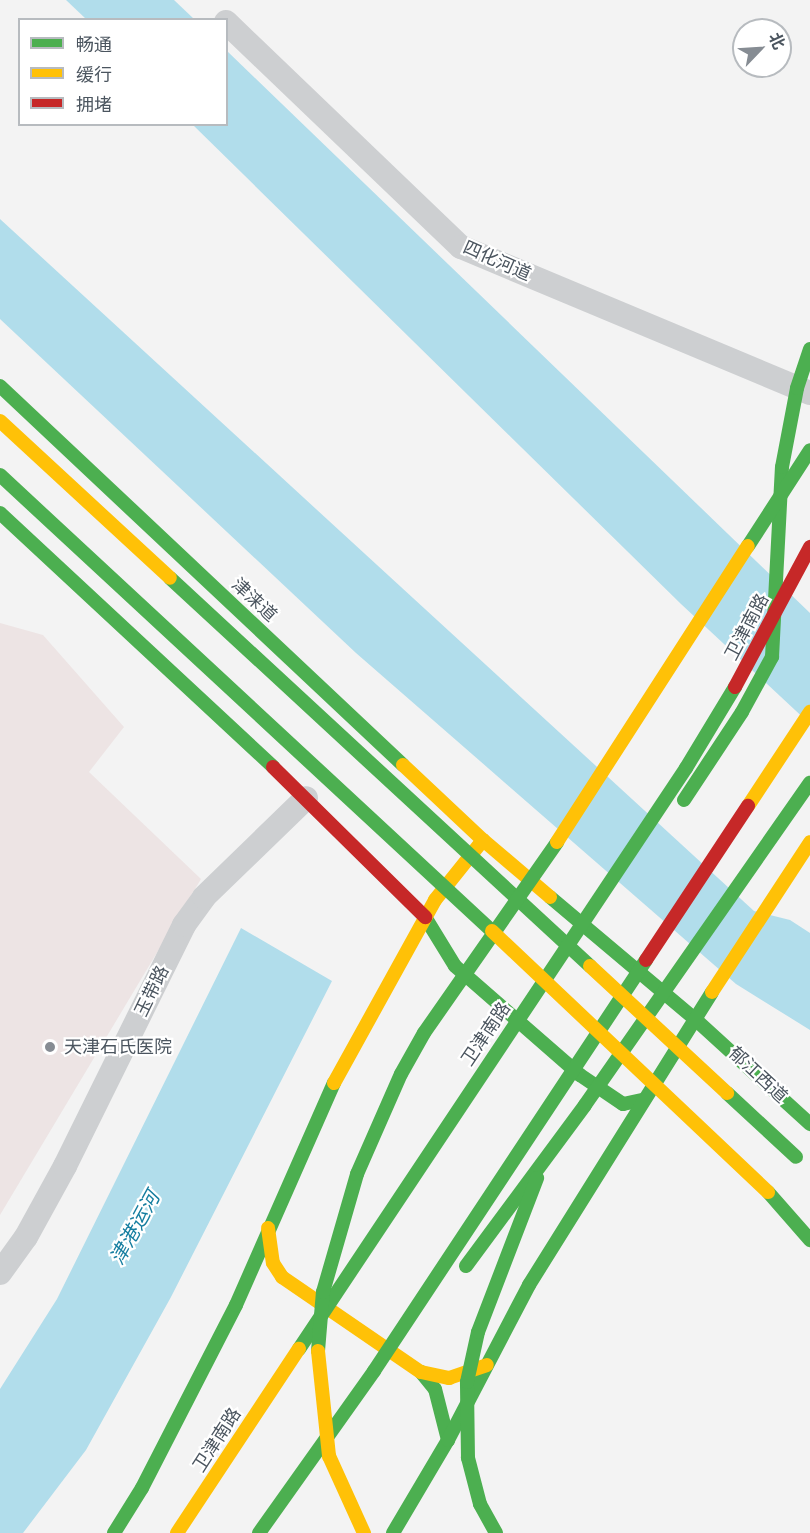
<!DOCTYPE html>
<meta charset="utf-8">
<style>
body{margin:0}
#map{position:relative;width:810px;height:1533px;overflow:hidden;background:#f3f3f3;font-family:Rubik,"Noto Sans SC",sans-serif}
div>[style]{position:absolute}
.medical>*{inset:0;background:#ede4e4}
.water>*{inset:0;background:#b1ddeb}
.street>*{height:24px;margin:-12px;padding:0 12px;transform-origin:12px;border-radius:12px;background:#cdcfd1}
.fast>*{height:14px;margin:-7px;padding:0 7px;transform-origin:7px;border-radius:7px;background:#4caf50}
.slow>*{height:14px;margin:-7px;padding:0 7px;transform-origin:7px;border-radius:7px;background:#ffc107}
.jam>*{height:14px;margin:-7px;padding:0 7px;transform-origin:7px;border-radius:7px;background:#c62828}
.fast-bridge>*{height:14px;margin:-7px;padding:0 7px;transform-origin:7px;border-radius:7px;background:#4caf50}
.slow-bridge>*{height:14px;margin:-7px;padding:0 7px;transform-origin:7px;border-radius:7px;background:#ffc107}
.jam-bridge>*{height:14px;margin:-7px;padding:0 7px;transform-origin:7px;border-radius:7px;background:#c62828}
.dots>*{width:16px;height:16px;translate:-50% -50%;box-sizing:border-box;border:3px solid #fff;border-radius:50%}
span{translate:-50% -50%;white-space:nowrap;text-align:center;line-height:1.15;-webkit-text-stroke:4.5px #fff;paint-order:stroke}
.street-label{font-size:18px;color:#4b555f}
.poi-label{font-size:18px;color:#4b555f}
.left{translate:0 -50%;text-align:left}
.water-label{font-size:20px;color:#167ea0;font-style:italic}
.legend{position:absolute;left:18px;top:18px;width:210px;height:108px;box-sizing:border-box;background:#fff;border:2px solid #b7bbbf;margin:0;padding:8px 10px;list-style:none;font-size:18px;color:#4b555f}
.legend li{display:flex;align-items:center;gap:12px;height:30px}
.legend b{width:30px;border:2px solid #b7bbbf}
.north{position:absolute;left:732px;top:18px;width:60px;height:60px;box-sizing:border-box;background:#fff;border:2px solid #b7bbbf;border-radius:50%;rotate:65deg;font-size:16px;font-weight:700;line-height:24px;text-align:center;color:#4b555f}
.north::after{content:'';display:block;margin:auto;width:21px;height:27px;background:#868c93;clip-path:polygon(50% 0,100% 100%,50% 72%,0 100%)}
</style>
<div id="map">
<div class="medical">
<div style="clip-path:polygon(0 623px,43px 635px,124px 727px,89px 772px,201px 879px,0 1215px)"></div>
</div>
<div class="water">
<div style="clip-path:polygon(66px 0,174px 0,194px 19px,86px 19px)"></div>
<div style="clip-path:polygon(227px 51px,810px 613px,810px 724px,681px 604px,193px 125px,226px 124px)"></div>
<div style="clip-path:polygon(0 219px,754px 911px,790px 920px,810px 933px,810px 1030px,736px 984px,356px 653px,0 319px)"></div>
<div style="clip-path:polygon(241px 928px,332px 981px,171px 1297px,86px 1450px,23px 1533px,0 1533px,0 1389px,57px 1299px)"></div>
</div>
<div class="street">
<div style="left:226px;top:22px;width:325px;rotate:43.8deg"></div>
<div style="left:461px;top:247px;width:378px;rotate:22.7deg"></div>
<div style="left:0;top:1273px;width:44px;rotate:-54.2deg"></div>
<div style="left:26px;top:1237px;width:81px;rotate:-61.2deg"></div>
<div style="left:65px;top:1166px;width:269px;rotate:-63.7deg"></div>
<div style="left:184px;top:925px;width:34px;rotate:-54deg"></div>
<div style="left:204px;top:897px;width:142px;rotate:-44.1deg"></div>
</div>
<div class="fast">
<div style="left:0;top:386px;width:553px;rotate:43.24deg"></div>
<div style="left:0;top:513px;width:373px;rotate:42.9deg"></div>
<div style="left:684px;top:800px;width:105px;rotate:-56.6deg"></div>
<div style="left:742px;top:712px;width:63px;rotate:-61.4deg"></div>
<div style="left:772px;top:657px;width:190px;rotate:-87deg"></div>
<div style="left:782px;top:467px;width:80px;rotate:-79.2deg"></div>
<div style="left:797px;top:388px;width:41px;rotate:-71.6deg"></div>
<div style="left:550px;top:897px;width:189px;rotate:40.1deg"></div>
<div style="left:425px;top:917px;width:57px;rotate:58.5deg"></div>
<div style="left:455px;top:966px;width:166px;rotate:41.1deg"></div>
<div style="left:580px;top:1075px;width:52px;rotate:34deg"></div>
<div style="left:623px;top:1104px;width:19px;rotate:-12deg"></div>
<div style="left:695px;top:1019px;width:156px;rotate:42.4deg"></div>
<div style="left:768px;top:1192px;width:64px;rotate:48.8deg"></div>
<div style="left:421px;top:1372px;width:22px;rotate:51deg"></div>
<div style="left:435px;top:1389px;width:53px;rotate:75.7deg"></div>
<div style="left:114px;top:1533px;width:53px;rotate:-58.1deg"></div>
<div style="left:142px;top:1488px;width:206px;rotate:-62.8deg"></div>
<div style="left:236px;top:1305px;width:243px;rotate:-66.2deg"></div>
<div style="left:393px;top:1533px;width:108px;rotate:-59.4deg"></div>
<div style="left:448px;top:1440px;width:175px;rotate:-62.4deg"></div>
<div style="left:529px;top:1285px;width:345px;rotate:-58deg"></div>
</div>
<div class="slow">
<div style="left:403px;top:765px;width:110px;rotate:43.2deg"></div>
<div style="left:712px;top:992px;width:179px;rotate:-56.8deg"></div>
<div style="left:334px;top:1083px;width:209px;rotate:-61.1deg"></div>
<div style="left:435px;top:900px;width:77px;rotate:-51.3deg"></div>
<div style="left:483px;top:840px;width:88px;rotate:40.4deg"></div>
<div style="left:268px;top:1228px;width:35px;rotate:82deg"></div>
<div style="left:273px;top:1263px;width:17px;rotate:57deg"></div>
<div style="left:282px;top:1277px;width:168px;rotate:34.4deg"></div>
<div style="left:421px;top:1372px;width:29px;rotate:12deg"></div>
<div style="left:449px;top:1378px;width:40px;rotate:-18.9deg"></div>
</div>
<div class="jam">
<div style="left:273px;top:767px;width:214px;rotate:44.6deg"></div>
</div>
<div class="fast-bridge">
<div style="left:0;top:475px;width:671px;rotate:42.83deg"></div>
<div style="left:748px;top:546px;width:114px;rotate:-57.1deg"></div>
<div style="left:170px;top:578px;width:572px;rotate:42.73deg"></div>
<div style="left:727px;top:1093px;width:94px;rotate:42.8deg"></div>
<div style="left:466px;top:1266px;width:200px;rotate:-53.5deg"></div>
<div style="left:585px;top:1105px;width:393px;rotate:-55.1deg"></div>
<div style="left:299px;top:1349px;width:698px;rotate:-56.33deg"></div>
<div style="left:686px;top:768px;width:95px;rotate:-58.8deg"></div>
<div style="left:318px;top:1351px;width:59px;rotate:-85.2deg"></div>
<div style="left:323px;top:1292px;width:123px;rotate:-73.9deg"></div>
<div style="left:357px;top:1174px;width:109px;rotate:-66.3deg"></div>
<div style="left:401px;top:1074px;width:47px;rotate:-60.7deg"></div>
<div style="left:424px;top:1033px;width:233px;rotate:-55.1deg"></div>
<div style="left:259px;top:1533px;width:199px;rotate:-54.6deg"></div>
<div style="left:374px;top:1371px;width:493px;rotate:-56.5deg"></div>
<div style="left:496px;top:1533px;width:33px;rotate:-119deg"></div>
<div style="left:480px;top:1504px;width:48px;rotate:-104.6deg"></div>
<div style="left:468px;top:1458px;width:76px;rotate:-90.8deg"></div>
<div style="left:467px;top:1382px;width:51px;rotate:-77.6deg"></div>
<div style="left:478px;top:1332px;width:165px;rotate:-69deg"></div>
</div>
<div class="slow-bridge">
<div style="left:0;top:421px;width:231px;rotate:42.7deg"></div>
<div style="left:748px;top:806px;width:113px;rotate:-56.6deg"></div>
<div style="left:557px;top:842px;width:352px;rotate:-57.2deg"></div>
<div style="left:492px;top:931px;width:380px;rotate:43.4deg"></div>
<div style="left:590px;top:966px;width:187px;rotate:42.8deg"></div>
<div style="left:318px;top:1351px;width:106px;rotate:84deg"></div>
<div style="left:329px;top:1456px;width:85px;rotate:65.6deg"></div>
<div style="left:177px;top:1533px;width:221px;rotate:-56.5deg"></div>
</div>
<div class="jam-bridge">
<div style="left:735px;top:687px;width:159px;rotate:-61.8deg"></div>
<div style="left:646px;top:960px;width:185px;rotate:-56.5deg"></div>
</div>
<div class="dots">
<div style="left:50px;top:1047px;background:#868c93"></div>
</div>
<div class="street-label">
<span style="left:497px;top:261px;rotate:24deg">四化河道</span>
<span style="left:254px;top:600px;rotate:43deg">津涞道</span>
<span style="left:747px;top:627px;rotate:-62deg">卫津南路</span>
<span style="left:152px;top:991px;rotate:-64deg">玉带路</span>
<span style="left:486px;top:1034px;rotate:-56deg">卫津南路</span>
<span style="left:758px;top:1075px;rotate:43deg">郁江西道</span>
<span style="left:217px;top:1440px;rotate:-57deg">卫津南路</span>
</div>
<div class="poi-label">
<span class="left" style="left:64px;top:1047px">天津石氏医院</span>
</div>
<div class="water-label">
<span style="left:135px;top:1228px;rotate:-61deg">津港运河</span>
</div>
<ul class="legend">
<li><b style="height:8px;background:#4caf50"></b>畅通</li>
<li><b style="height:8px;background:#ffc107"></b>缓行</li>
<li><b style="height:8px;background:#c62828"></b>拥堵</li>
</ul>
<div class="north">北</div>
</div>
